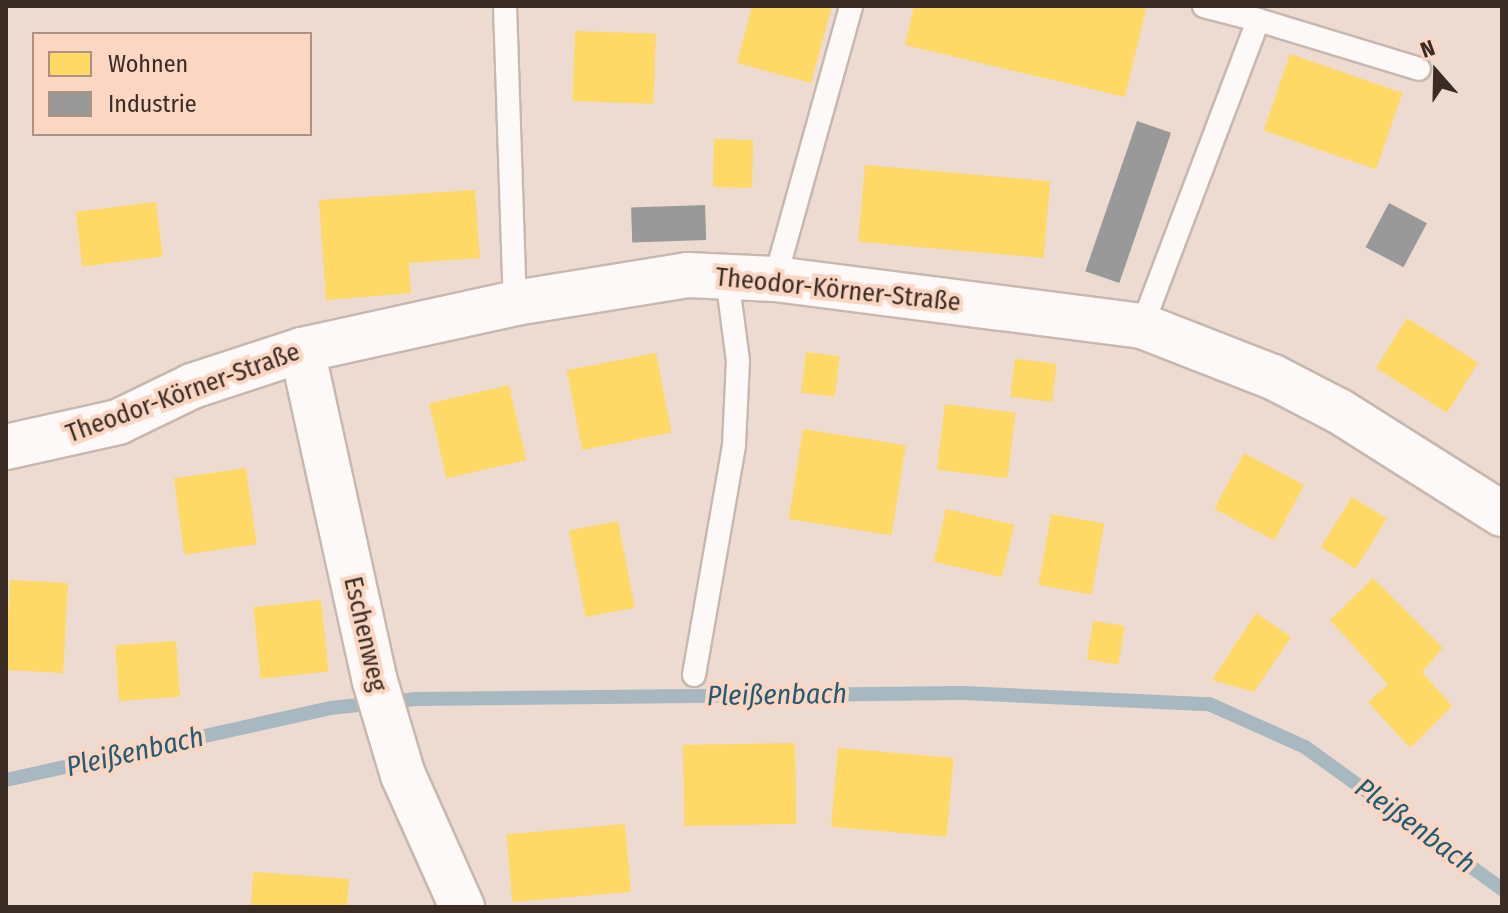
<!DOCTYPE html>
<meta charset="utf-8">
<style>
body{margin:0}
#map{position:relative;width:1508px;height:913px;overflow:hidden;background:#eddad0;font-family:"Fira Sans Condensed",sans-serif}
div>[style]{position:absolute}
.homes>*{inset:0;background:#ffd966;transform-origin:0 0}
.industry>*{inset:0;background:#999;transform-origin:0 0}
.stream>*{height:14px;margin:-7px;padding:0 7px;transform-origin:7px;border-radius:7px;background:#a8b8c0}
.roads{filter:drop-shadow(2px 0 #c7b8af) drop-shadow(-2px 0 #c7b8af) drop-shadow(0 2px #c7b8af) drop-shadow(0 -2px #c7b8af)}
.lane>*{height:22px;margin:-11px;padding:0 11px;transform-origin:11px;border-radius:11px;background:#fcf9f8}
.street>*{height:44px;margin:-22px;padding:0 22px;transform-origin:22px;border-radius:22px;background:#fcf9f8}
span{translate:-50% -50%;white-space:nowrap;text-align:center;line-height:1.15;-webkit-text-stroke:8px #fad6c3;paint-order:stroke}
.street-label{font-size:26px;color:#3a2c25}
.water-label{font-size:28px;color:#235b74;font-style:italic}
.frame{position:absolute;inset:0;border:8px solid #3a2c25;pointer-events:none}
.legend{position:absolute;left:32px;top:32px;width:280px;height:104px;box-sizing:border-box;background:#fad6c3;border:2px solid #ad9284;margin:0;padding:10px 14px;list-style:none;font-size:24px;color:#3a2c25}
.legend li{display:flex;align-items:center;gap:16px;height:40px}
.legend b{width:40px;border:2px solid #ad9284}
.north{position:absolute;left:1396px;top:32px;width:80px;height:80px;-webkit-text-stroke:6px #fad6c3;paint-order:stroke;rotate:340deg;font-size:22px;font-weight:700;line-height:32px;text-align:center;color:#3a2c25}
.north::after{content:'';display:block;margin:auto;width:28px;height:36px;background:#3a2c25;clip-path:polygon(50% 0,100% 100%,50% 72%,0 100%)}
</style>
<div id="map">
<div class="homes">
<div style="clip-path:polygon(752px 6px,832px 6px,811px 83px,737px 63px)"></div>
<div style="clip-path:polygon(914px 6px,1134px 6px,1146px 9px,1125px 97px,905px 45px)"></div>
<div style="left:575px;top:31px;width:81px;height:70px;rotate:2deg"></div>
<div style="left:1290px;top:54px;width:119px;height:81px;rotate:19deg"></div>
<div style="left:714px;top:139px;width:39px;height:48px;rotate:1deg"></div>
<div style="left:865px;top:165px;width:186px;height:77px;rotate:5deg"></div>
<div style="clip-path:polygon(475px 190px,480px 258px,409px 263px,411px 293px,326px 300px,319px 200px)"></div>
<div style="left:156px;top:202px;width:55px;height:81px;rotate:83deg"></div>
<div style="left:1407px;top:318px;width:84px;height:59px;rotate:32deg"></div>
<div style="left:806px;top:352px;width:34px;height:41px;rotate:7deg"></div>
<div style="left:656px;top:353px;width:81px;height:91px;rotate:79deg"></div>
<div style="left:1015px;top:359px;width:42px;height:38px;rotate:7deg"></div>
<div style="left:509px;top:385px;width:77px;height:82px;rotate:77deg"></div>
<div style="left:945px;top:404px;width:71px;height:66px;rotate:7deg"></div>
<div style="left:803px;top:429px;width:104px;height:91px;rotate:9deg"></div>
<div style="left:1244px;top:453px;width:68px;height:63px;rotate:28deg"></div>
<div style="left:246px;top:468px;width:77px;height:73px;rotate:82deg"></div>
<div style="left:1352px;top:497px;width:41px;height:59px;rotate:32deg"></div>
<div style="left:946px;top:509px;width:70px;height:54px;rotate:13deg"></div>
<div style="left:1051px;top:514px;width:54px;height:72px;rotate:10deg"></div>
<div style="left:618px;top:521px;width:88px;height:50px;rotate:79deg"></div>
<div style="clip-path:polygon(1373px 578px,1443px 648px,1422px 672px,1452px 706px,1410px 748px,1368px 702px,1388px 684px,1330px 620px)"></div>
<div style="left:10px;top:580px;width:58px;height:90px;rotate:3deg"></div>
<div style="left:321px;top:600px;width:72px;height:68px;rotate:84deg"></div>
<div style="clip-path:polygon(1256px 613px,1291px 637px,1254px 692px,1212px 680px)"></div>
<div style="left:1093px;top:621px;width:32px;height:39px;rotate:9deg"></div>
<div style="left:176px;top:641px;width:56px;height:61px;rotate:86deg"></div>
<div style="left:795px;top:743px;width:81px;height:112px;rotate:89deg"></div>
<div style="left:838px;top:748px;width:116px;height:79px;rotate:5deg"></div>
<div style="left:625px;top:824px;width:68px;height:119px;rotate:85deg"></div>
<div style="clip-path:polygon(253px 872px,349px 879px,347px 907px,251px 907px)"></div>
</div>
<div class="industry">
<div style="left:1137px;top:121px;width:36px;height:159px;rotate:19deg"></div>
<div style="left:1389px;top:203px;width:43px;height:50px;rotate:28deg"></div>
<div style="left:705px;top:205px;width:35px;height:74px;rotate:88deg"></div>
</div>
<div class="stream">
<div style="left:6px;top:780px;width:332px;rotate:-12.5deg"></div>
<div style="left:330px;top:708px;width:85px;rotate:-6deg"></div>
<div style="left:415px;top:699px;width:548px;rotate:-0.63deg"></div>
<div style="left:963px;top:693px;width:246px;rotate:2.6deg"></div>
<div style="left:1209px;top:704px;width:105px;rotate:24.1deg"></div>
<div style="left:1305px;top:747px;width:243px;rotate:35.8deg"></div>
</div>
<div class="roads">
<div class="lane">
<div style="left:505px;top:6px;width:297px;rotate:88.1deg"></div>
<div style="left:1258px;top:20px;width:168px;rotate:16.9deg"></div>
<div style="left:775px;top:279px;width:283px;rotate:-74.4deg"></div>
<div style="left:1142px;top:326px;width:327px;rotate:-69.2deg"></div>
<div style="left:1258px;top:20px;width:56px;rotate:-165.5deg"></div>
<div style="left:694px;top:675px;width:233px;rotate:-80.1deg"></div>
<div style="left:734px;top:445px;width:84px;rotate:-87.3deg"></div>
<div style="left:738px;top:361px;width:85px;rotate:-97.5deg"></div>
</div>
<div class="street">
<div style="left:302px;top:350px;width:336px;rotate:77.6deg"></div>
<div style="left:374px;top:678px;width:101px;rotate:73.4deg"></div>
<div style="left:403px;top:775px;width:145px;rotate:65.9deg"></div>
<div style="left:6px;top:447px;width:115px;rotate:-12.6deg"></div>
<div style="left:118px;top:422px;width:82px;rotate:-25.9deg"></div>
<div style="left:192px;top:386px;width:116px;rotate:-18.1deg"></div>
<div style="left:302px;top:350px;width:218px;rotate:-12.4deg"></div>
<div style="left:515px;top:303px;width:175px;rotate:-9.2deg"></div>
<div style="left:688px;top:275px;width:87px;rotate:2.6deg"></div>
<div style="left:775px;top:279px;width:370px;rotate:7.3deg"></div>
<div style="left:1142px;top:326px;width:141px;rotate:21.3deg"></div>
<div style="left:1273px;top:377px;width:74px;rotate:27.3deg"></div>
<div style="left:1339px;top:411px;width:193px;rotate:32.3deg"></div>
</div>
</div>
<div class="street-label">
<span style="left:838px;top:290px;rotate:6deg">Theodor-Körner-Straße</span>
<span style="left:183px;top:393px;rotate:-20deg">Theodor-Körner-Straße</span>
<span style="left:365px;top:634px;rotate:77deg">Eschenweg</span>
</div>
<div class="water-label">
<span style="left:777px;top:695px;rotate:-1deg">Pleißenbach</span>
<span style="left:135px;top:752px;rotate:-13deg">Pleißenbach</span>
<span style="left:1415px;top:826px;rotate:36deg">Pleißenbach</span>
</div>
<div class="frame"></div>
<ul class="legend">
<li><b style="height:22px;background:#ffd966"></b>Wohnen</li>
<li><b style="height:22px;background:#999"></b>Industrie</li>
</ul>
<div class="north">N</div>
</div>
